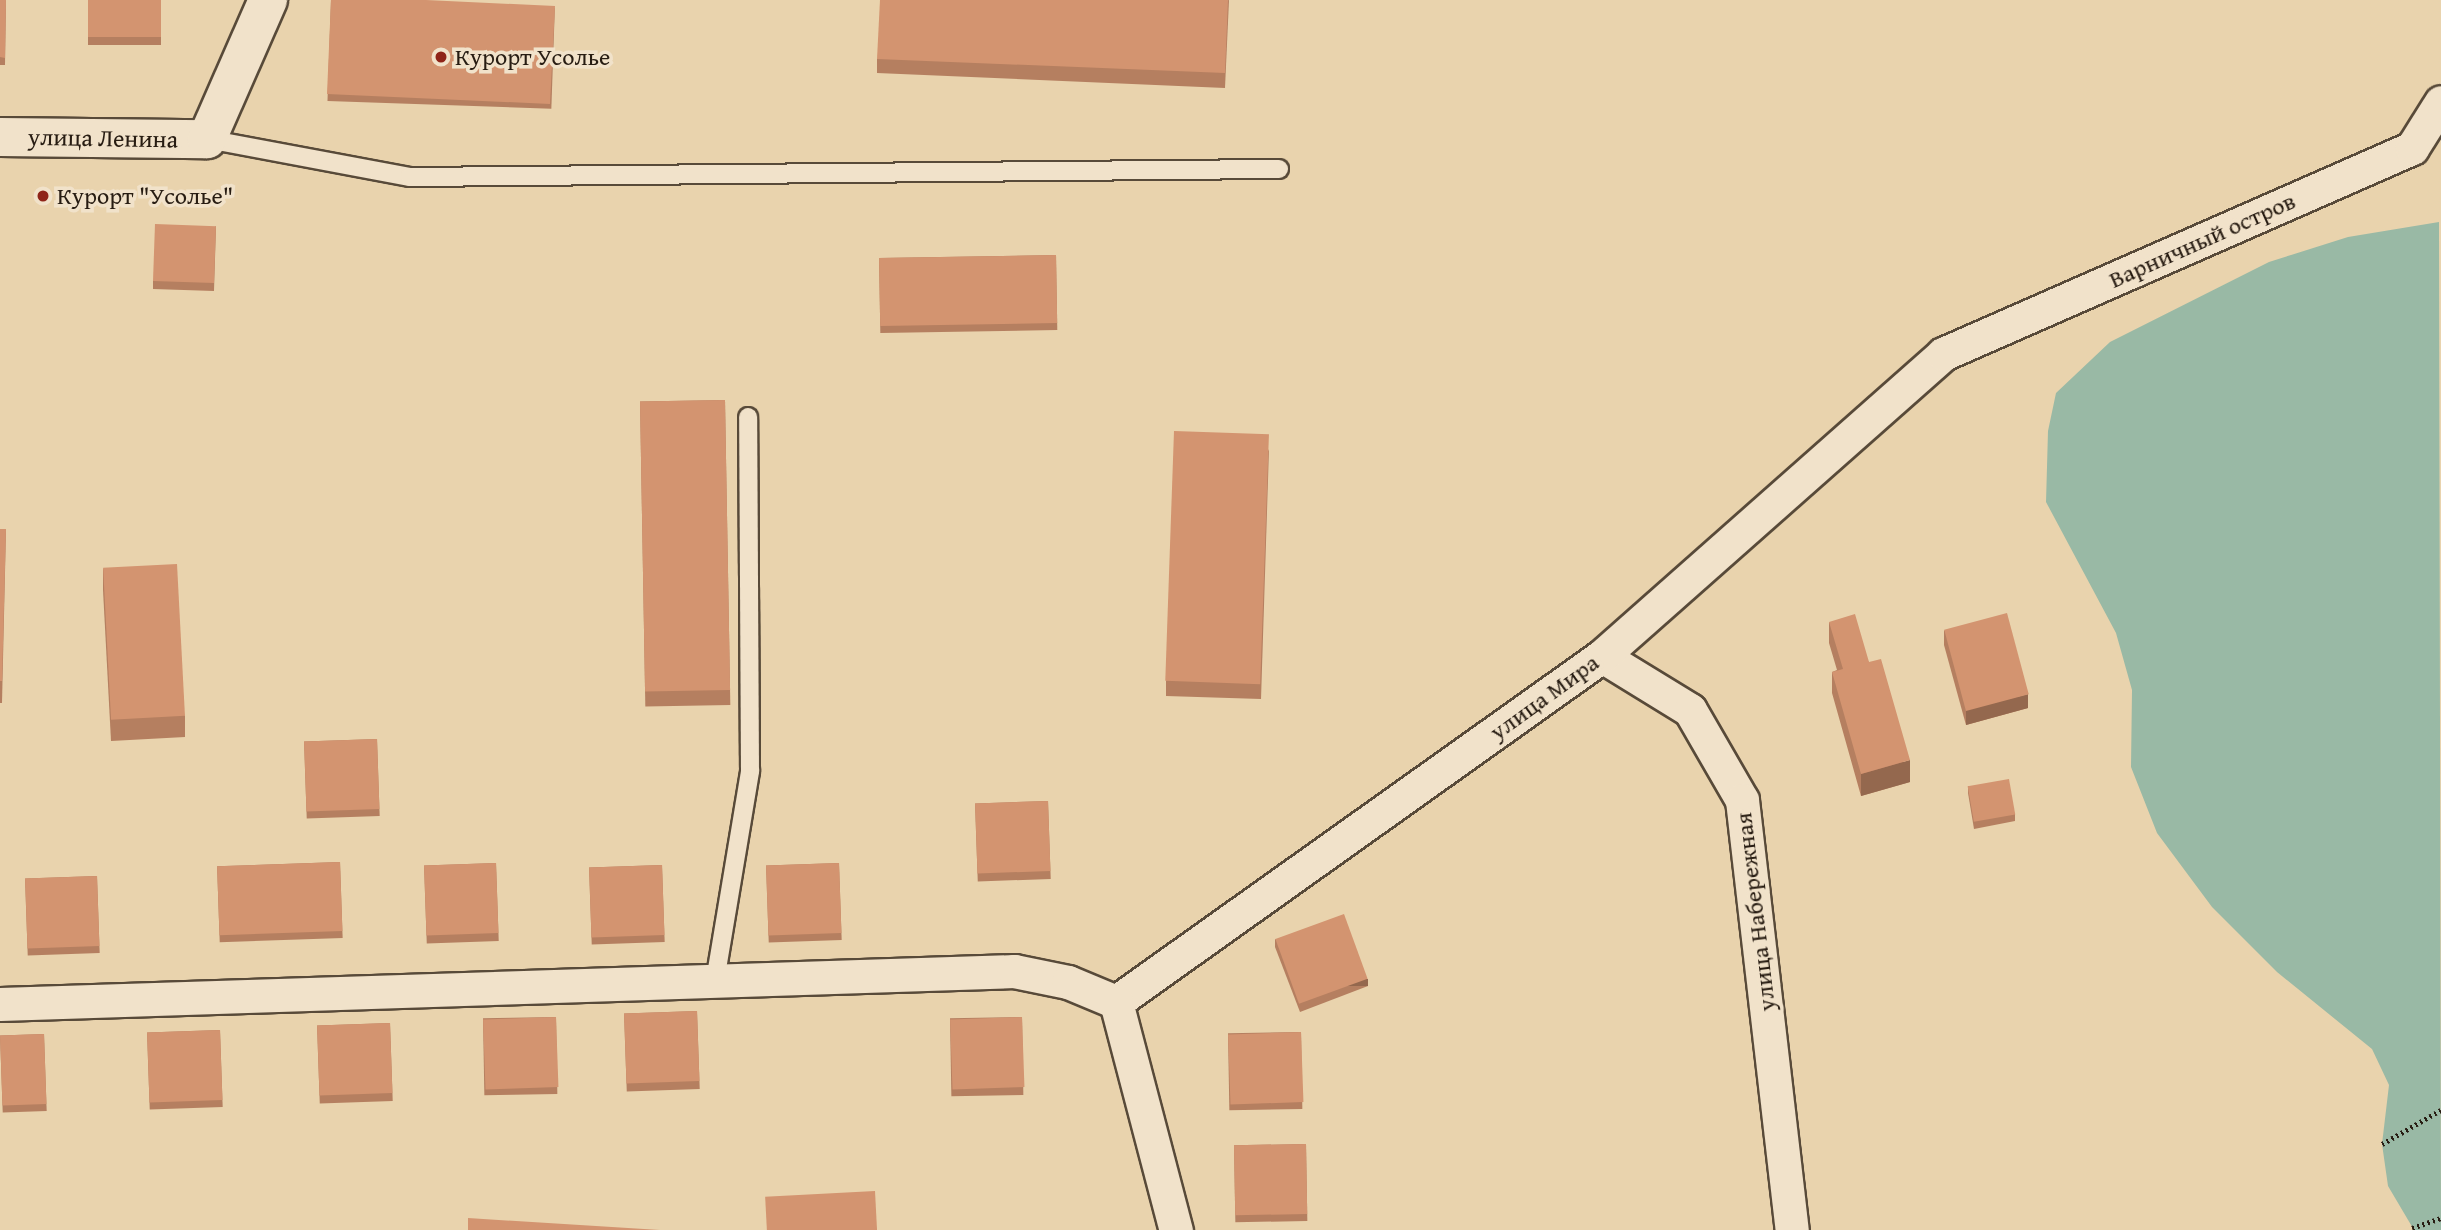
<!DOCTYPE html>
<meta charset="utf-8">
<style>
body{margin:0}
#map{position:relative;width:2441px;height:1230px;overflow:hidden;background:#e9d3ad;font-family:"Gentium Book Plus",serif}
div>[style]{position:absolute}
.water>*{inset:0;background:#99b9a5}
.path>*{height:4.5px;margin-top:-2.25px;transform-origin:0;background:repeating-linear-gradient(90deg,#271c12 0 2px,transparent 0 5.5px)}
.roads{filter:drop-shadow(2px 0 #584a39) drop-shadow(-2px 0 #584a39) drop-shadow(0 2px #584a39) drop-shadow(0 -2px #584a39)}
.service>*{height:18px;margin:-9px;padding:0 9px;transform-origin:9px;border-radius:9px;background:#f1e2ca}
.minor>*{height:33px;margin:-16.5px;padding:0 16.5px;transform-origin:16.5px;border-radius:16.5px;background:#f1e2ca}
.tertiary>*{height:38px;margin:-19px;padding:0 19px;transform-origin:19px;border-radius:19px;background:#f1e2ca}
.wall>*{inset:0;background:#b57f60;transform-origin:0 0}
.shaded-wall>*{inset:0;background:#94684e;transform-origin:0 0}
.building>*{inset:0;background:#d39470;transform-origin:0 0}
.dots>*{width:19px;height:19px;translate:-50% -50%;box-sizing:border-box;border:4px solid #f1e2ca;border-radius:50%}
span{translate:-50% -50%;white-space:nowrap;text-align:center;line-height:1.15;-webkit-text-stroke:7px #f1e2ca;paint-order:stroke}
.poi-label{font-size:24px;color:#271c12}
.left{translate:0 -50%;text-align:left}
.street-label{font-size:24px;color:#271c12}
</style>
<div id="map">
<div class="water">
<div style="clip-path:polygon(2439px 222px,2441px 1230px,2414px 1230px,2388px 1186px,2382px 1144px,2389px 1085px,2372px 1049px,2277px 972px,2212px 907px,2157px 833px,2131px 767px,2132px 690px,2116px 633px,2046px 502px,2048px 431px,2056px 393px,2110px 342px,2269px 262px,2348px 237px)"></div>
</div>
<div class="path">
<div style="left:2382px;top:1144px;width:68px;rotate:-30deg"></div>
<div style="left:2412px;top:1228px;width:31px;rotate:-19deg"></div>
</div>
<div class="roads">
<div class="service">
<div style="left:207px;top:139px;width:207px;rotate:10.6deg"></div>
<div style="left:410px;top:177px;width:869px;rotate:-0.53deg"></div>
<div style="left:715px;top:981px;width:213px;rotate:-80.5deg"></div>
<div style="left:750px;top:771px;width:354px;rotate:-90.3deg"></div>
</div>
<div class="minor">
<div style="left:1602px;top:656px;width:103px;rotate:31.5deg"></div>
<div style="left:1690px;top:710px;width:104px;rotate:60deg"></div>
<div style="left:1742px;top:800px;width:433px;rotate:83.4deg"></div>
<div style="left:1116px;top:1002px;width:597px;rotate:-35.45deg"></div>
<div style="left:1602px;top:656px;width:456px;rotate:-41.5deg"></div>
<div style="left:1943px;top:354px;width:512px;rotate:-23.71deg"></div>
<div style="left:2412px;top:148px;width:54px;rotate:-57.8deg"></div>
<div style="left:1116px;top:1002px;width:236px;rotate:75.3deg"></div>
<div style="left:0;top:1004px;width:1015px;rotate:-1.86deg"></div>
<div style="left:1014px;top:971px;width:55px;rotate:11.5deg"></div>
<div style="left:1068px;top:982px;width:52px;rotate:22.6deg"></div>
</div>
<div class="tertiary">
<div style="left:0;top:137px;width:207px;rotate:0.6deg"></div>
<div style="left:207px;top:139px;width:152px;rotate:-66.3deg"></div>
</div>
</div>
<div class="wall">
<div style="clip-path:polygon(0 0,6px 0,5px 65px,0 65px)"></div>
<div style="left:88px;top:0;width:73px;height:45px"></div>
<div style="left:331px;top:0;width:224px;height:101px;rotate:2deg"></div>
<div style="clip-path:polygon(1229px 0,1225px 88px,877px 73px,877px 59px)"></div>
<div style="clip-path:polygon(216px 226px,214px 291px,153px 289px,153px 281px)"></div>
<div style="left:1056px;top:255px;width:75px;height:177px;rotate:89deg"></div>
<div style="left:725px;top:400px;width:305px;height:85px;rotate:89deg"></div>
<div style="clip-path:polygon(1269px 449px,1261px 699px,1166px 696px,1166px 681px)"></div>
<div style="clip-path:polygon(0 529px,6px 529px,2px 703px,0 703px)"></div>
<div style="clip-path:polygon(103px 568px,185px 716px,185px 737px,111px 741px,103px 590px)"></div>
<div style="clip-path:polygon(1829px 622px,1869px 662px,1910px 782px,1861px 796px,1832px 693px,1832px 672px,1837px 670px,1829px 643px)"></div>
<div style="clip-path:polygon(1944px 630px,2028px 708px,1966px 725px,1944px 645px)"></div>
<div style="left:377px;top:739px;width:77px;height:73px;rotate:88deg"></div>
<div style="clip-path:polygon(1968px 786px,2015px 814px,2015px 821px,1974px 829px,1968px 793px)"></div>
<div style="left:1048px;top:801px;width:78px;height:73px;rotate:88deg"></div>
<div style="left:340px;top:862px;width:76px;height:123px;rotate:88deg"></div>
<div style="left:496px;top:863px;width:78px;height:72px;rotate:88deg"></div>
<div style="left:839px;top:863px;width:77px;height:73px;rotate:88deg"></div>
<div style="left:662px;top:865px;width:77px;height:73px;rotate:88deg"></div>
<div style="left:97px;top:876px;width:77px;height:72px;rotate:88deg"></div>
<div style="clip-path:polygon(1275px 939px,1368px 986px,1300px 1012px,1275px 947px)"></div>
<div style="left:697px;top:1011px;width:78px;height:73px;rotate:88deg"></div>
<div style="left:556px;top:1017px;width:77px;height:73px;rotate:89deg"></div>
<div style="left:1022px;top:1017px;width:78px;height:72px;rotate:89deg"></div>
<div style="left:390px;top:1023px;width:78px;height:73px;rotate:88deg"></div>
<div style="left:220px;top:1030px;width:77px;height:73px;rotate:88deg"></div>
<div style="left:1301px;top:1032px;width:77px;height:73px;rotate:89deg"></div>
<div style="left:44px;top:1034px;width:77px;height:44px;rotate:88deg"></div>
<div style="left:1306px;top:1144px;width:77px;height:72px;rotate:89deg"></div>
</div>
<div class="shaded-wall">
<div style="clip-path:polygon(2028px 694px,2028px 708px,1966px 725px,1966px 710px)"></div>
<div style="clip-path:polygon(1910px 760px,1910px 782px,1861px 796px,1861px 774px)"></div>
<div style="left:1368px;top:979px;width:7px;height:73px;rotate:90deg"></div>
</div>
<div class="building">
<div style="clip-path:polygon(0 0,6px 0,5px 58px,0 57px)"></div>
<div style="left:88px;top:0;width:73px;height:37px"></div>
<div style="clip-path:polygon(331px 0,426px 0,555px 6px,550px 104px,327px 94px)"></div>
<div style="clip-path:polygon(880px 0,1228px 0,1225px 73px,877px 59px)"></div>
<div style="left:155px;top:224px;width:61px;height:57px;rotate:2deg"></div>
<div style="left:1056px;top:255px;width:68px;height:177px;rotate:89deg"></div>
<div style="left:725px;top:400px;width:290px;height:85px;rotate:89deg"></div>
<div style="left:1174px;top:431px;width:95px;height:250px;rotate:2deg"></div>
<div style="clip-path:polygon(0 529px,6px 529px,2px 681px,0 681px)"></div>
<div style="left:177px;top:564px;width:152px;height:74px;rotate:87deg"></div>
<div style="left:2007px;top:613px;width:84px;height:65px;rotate:75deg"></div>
<div style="clip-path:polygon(1855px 614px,1869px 662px,1881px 659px,1910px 760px,1861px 774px,1832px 672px,1843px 669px,1829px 622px)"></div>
<div style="left:377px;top:739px;width:70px;height:73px;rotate:88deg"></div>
<div style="left:2009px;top:779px;width:36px;height:42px;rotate:80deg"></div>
<div style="left:1048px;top:801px;width:70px;height:73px;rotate:88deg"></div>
<div style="left:340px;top:862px;width:69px;height:123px;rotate:88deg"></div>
<div style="left:496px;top:863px;width:70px;height:72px;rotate:88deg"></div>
<div style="left:839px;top:863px;width:70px;height:73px;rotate:88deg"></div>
<div style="left:662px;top:865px;width:70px;height:73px;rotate:88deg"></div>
<div style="left:97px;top:876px;width:70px;height:72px;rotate:88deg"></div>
<div style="left:1344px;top:914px;width:69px;height:73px;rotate:70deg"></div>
<div style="left:697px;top:1011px;width:70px;height:73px;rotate:88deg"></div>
<div style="left:556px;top:1017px;width:70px;height:73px;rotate:88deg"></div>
<div style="left:1022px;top:1017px;width:70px;height:72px;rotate:88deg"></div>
<div style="left:390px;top:1023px;width:70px;height:73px;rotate:88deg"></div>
<div style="left:220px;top:1030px;width:70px;height:73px;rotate:88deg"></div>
<div style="left:1301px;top:1032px;width:70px;height:73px;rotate:88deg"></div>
<div style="left:44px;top:1034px;width:70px;height:44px;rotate:88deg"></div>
<div style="left:1306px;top:1144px;width:70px;height:72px;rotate:89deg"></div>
<div style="left:875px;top:1191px;width:39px;height:110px;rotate:87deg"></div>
<div style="clip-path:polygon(468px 1218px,660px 1230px,468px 1230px)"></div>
</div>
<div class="dots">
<div style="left:441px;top:57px;background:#8f2418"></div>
<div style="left:43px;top:196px;background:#8f2418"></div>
</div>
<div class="poi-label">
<span class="left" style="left:455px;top:57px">Курорт Усолье</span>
<span class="left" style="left:57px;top:196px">Курорт "Усолье"</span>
</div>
<div class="street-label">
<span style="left:103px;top:138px;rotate:1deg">улица Ленина</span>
<span style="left:2202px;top:240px;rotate:-24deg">Варничный остров</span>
<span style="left:1544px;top:697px;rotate:-36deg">улица Мира</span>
<span style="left:1755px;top:912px;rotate:-97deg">улица Набережная</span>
</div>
</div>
